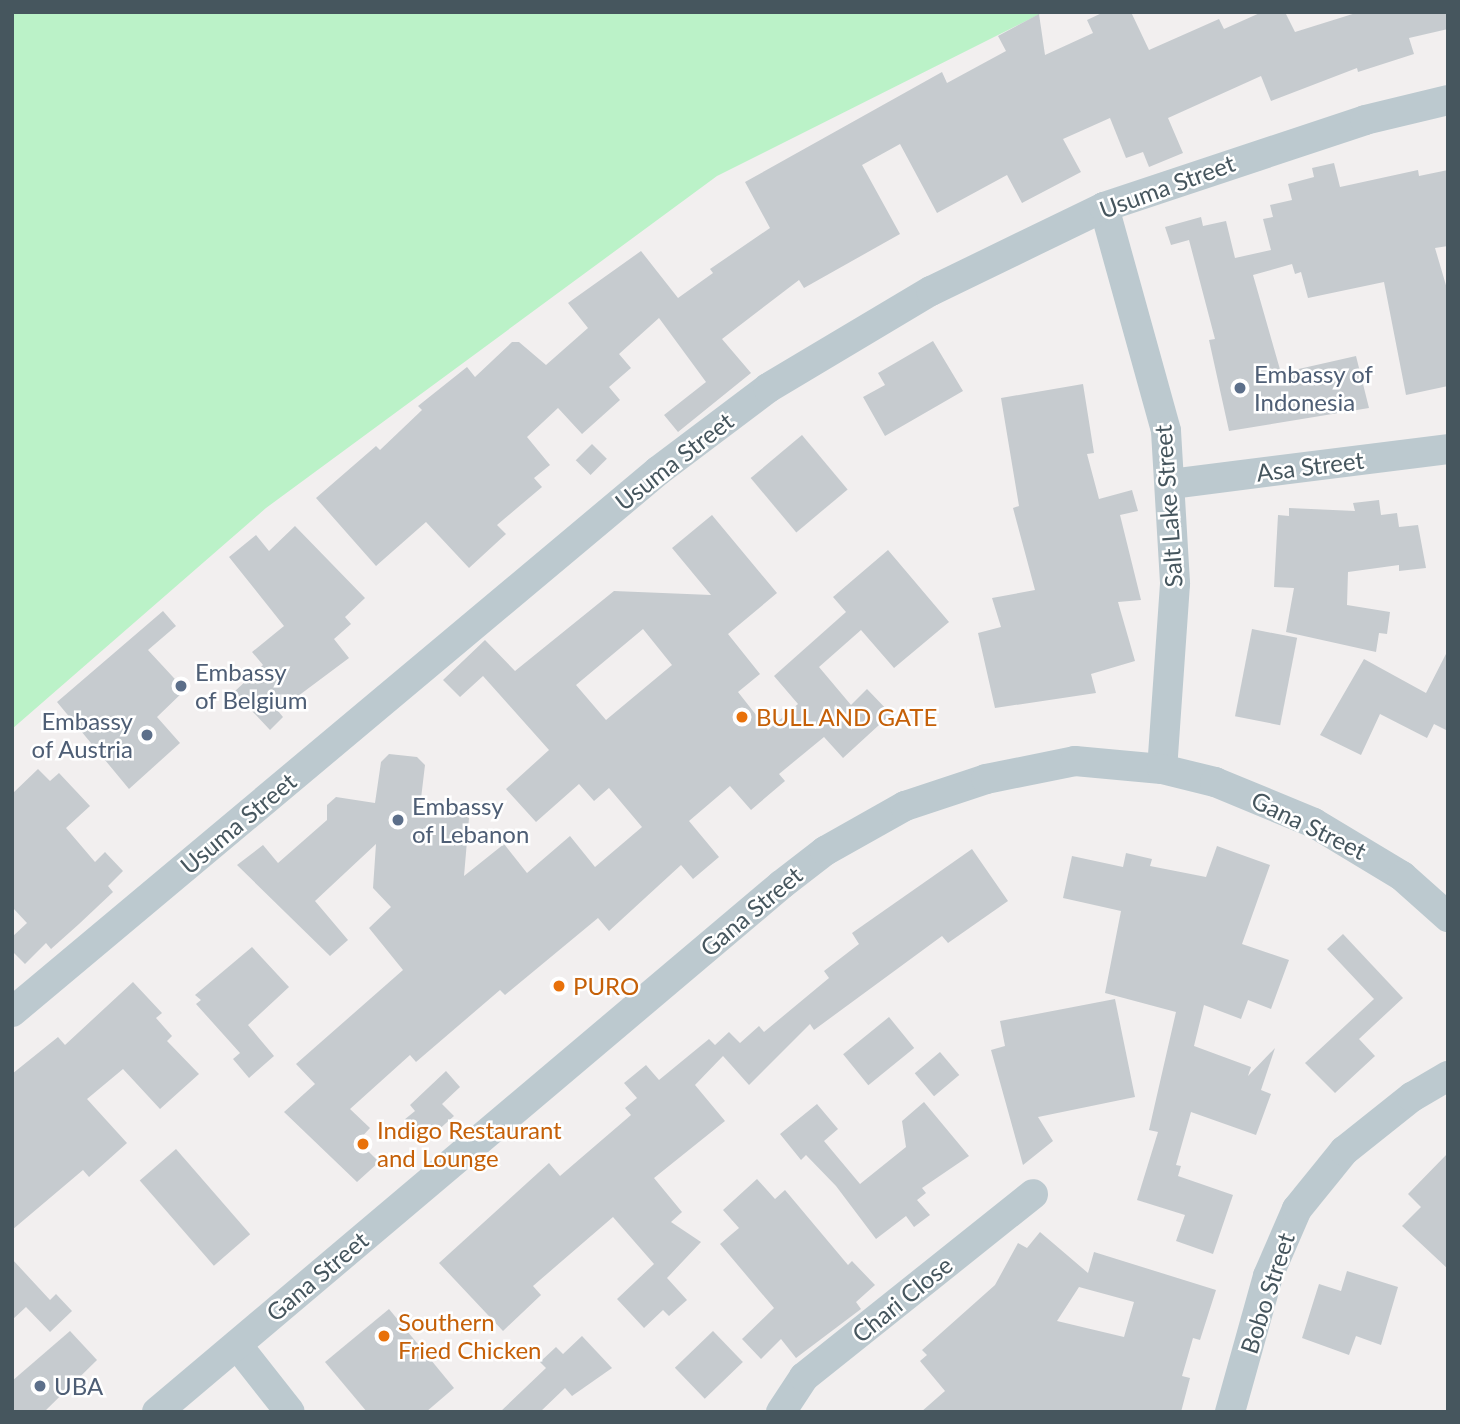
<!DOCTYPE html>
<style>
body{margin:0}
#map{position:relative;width:1460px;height:1424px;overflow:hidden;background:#f2efef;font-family:Lato,sans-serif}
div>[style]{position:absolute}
.green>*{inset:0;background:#bbf2c8}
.building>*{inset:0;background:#c6cbcf;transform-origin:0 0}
.minor>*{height:30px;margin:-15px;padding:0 15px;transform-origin:15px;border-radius:15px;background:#bcc9cf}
.dots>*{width:19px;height:19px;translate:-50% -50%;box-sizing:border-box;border:4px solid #fff;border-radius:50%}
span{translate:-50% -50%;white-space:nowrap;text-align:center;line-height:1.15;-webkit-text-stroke:5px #fff;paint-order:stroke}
.street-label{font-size:24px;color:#46565e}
.service-label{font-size:24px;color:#4e5e75}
.left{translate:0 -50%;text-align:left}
.right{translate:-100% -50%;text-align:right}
.food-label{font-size:24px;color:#c56008}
.frame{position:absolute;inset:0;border:14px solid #46565e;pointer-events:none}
</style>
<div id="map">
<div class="green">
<div style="clip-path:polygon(12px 12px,1044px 12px,717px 176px,266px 508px,12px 729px)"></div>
</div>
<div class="building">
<div style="clip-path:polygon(1104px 12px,1131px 12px,1149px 50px,1219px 19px,1224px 29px,1262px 12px,1285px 12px,1295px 32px,1359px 12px,1448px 12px,1448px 29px,1409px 38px,1414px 54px,1358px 72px,1357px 68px,1271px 101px,1261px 76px,1168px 118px,1183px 153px,1149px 167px,1143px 152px,1126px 158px,1110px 118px,1063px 139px,1081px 172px,1022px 203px,1007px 175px,937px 213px,900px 144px,862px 165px,900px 234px,804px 288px,799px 280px,722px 339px,751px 373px,678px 432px,664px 415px,706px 382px,659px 318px,619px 354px,631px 368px,609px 387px,620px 400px,582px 434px,558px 408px,527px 437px,550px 465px,534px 478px,542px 487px,497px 525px,506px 534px,469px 568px,426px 522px,376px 566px,316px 498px,376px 446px,380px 450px,422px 410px,418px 406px,467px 367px,475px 377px,512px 342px,519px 342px,546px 365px,588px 328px,568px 303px,641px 251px,678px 298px,713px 273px,710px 269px,770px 228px,745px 182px,942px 72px,947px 83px,1006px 51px,998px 36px,1039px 14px,1045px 55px,1093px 33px,1087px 20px)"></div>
<div style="clip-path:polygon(1334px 163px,1340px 187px,1418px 170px,1419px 176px,1448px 170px,1448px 246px,1435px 248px,1448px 292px,1448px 386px,1406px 395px,1384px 282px,1308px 298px,1301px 272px,1295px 274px,1292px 264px,1253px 275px,1281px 373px,1356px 356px,1369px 408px,1229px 431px,1209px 340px,1215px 339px,1189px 240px,1171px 245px,1165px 227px,1201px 217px,1203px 226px,1226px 221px,1235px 258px,1271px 250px,1263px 219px,1273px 217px,1270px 205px,1292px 200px,1288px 184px,1314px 177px,1312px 168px)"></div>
<div style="clip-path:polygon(933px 341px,963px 391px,885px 436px,863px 397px,885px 385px,878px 373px)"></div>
<div style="clip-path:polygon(1083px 384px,1094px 453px,1087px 454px,1099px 499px,1132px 490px,1138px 511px,1120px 515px,1141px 600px,1118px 602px,1135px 661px,1091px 674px,1096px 693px,995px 708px,978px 633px,1001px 627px,992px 598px,1035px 590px,1013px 508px,1019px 506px,1001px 398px)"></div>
<div style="left:802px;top:435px;width:71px;height:67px;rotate:50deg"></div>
<div style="left:592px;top:444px;width:21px;height:23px;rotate:45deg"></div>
<div style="clip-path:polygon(1379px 500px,1381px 515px,1397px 513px,1399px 527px,1418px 525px,1426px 568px,1399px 571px,1399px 565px,1348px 572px,1347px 605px,1390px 612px,1387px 634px,1379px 633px,1376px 652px,1286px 632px,1294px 588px,1274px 587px,1278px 515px,1289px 516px,1289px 508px,1355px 511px,1353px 503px)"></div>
<div style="clip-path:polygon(evenodd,712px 515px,777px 593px,728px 634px,760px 674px,738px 692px,768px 730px,798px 704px,774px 676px,846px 612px,833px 597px,888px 550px,949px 622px,894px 668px,861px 630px,819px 667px,851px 705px,867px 689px,891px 714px,843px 758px,824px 737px,779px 774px,785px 781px,751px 810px,730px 786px,689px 821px,719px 857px,693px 879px,681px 865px,609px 931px,598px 918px,505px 995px,500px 990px,416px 1062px,410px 1055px,350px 1109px,370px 1128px,358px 1141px,379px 1162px,357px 1182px,284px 1112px,315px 1084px,296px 1064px,403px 970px,369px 928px,391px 907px,373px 888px,376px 844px,315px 901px,348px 940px,330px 956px,237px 865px,263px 845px,278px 863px,327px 820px,327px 805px,336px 797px,375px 803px,381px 762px,389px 754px,417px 757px,425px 765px,420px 807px,461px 810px,469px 818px,464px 876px,504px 844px,527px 873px,570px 836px,595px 867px,642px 827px,609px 788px,594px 801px,579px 784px,536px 822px,506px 789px,549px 750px,483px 676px,460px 697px,443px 680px,485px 640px,515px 671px,614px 591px,711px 595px,672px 548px,712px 515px,643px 629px,672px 665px,606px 720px,576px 685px,643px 629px)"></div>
<div style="clip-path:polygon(295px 526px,365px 598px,345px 617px,351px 624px,334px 639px,349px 658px,278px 711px,283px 717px,270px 730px,234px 692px,263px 665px,252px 652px,284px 626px,229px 557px,256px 535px,269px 551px)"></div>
<div style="clip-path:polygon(163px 611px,176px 626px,148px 650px,185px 690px,157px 717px,180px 743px,129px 789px,57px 702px)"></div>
<div style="left:1252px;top:629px;width:46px;height:89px;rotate:11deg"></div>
<div style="clip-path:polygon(1448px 650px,1448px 731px,1434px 724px,1427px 738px,1380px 714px,1361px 755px,1320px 735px,1364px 659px,1426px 693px)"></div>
<div style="clip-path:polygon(38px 769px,50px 781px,59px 773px,90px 806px,66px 828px,95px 862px,105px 852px,123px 871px,108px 886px,113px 892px,79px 924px,51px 949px,46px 943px,25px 964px,12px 951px,12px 937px,27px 923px,12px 907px,12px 794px)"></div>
<div style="clip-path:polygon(1217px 846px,1270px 865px,1242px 944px,1289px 960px,1271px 1009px,1248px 1000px,1241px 1019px,1204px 1005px,1194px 1046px,1251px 1067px,1248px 1076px,1275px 1048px,1261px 1090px,1271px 1094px,1256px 1135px,1191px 1112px,1176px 1165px,1181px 1166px,1178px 1176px,1233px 1195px,1213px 1254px,1176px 1241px,1185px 1215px,1137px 1200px,1158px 1132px,1149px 1130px,1176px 1012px,1105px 993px,1121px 911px,1063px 898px,1072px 856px,1123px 867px,1126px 853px,1152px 859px,1150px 866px,1206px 877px)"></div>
<div style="clip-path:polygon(972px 849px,1008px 901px,948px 943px,942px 936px,814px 1030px,810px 1024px,749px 1085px,723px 1056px,695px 1085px,725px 1121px,654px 1178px,682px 1212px,671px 1222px,701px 1242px,667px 1278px,687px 1300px,669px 1316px,663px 1310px,644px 1328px,617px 1299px,654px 1264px,613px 1217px,533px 1286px,541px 1295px,503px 1331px,439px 1263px,549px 1163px,560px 1176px,631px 1115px,625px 1108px,637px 1098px,624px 1083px,646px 1065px,659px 1080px,709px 1039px,715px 1045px,729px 1032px,740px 1043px,759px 1026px,764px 1032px,829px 978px,824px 971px,859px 944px,852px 933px)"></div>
<div style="clip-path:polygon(1343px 934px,1403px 998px,1359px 1039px,1375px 1056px,1335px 1093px,1305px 1063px,1374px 999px,1327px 949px)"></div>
<div style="clip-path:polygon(252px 947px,289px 987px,248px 1025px,274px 1056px,249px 1078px,233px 1059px,240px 1053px,196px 1004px,201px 1000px,195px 995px)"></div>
<div style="clip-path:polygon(133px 982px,162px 1013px,156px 1018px,172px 1036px,167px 1041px,199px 1074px,160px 1109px,123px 1069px,87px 1099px,127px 1143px,89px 1177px,83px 1170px,12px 1230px,12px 1074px,58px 1037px,65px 1045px)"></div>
<div style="clip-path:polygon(1115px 999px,1135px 1097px,1038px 1117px,1053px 1141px,1023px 1165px,991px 1050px,1005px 1046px,1000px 1021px)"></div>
<div style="left:889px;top:1017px;width:40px;height:59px;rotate:51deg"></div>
<div style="left:940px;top:1052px;width:30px;height:33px;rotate:50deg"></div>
<div style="clip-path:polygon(446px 1071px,460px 1087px,442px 1104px,454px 1116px,436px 1132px,429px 1125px,418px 1135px,404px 1120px,415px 1111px,410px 1105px)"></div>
<div style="clip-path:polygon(924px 1102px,969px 1156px,922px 1188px,926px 1193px,917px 1200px,930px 1215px,914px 1227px,906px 1216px,876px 1239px,836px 1186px,806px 1155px,801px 1160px,780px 1134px,817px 1104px,838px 1129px,824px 1141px,860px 1184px,906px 1147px,902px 1121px)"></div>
<div style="left:176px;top:1149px;width:113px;height:48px;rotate:49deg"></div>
<div style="clip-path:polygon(1448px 1153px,1448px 1269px,1402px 1226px,1421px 1207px,1408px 1194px)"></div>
<div style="clip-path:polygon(757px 1179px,775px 1199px,785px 1190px,848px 1265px,852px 1261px,875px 1285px,856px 1302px,861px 1309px,796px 1358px,781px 1339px,761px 1359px,742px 1339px,774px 1308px,720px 1244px,739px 1228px,723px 1210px)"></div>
<div style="clip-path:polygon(evenodd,1040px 1232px,1088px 1273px,1094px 1252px,1216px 1290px,1200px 1340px,1193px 1338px,1182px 1376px,1190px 1378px,1181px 1412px,921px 1412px,945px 1391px,920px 1361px,927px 1355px,922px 1350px,995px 1285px,1018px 1243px,1027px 1248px,1040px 1232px,1079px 1287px,1134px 1302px,1124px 1337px,1057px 1321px,1079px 1287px)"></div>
<div style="clip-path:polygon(12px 1259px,50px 1300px,56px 1294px,72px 1311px,50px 1332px,26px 1307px,12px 1320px)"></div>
<div style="clip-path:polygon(1347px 1271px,1398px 1287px,1381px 1345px,1356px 1336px,1349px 1355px,1302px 1338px,1319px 1284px,1341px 1291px)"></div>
<div style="clip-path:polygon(389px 1309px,454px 1388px,426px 1412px,367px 1412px,325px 1362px)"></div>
<div style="clip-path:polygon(70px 1331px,97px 1360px,44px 1412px,12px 1412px,12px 1381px)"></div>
<div style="left:713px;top:1331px;width:43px;height:53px;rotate:46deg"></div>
<div style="clip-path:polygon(582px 1336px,612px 1368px,572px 1396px,565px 1388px,540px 1412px,500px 1412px,546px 1368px,540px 1362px,556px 1347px,563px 1354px)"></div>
</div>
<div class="minor">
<div style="left:1104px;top:207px;width:232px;rotate:74.5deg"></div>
<div style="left:1166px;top:431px;width:153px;rotate:86.6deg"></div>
<div style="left:1175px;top:584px;width:185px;rotate:94deg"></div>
<div style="left:1171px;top:484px;width:279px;rotate:-7.2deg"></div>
<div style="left:12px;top:1012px;width:843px;rotate:-39.94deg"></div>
<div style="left:658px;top:471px;width:138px;rotate:-37deg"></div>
<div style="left:768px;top:388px;width:190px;rotate:-30.8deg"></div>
<div style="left:931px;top:291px;width:192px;rotate:-25.9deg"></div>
<div style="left:1104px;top:207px;width:275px;rotate:-18.4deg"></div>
<div style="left:1365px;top:120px;width:85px;rotate:-13.5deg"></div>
<div style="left:237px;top:1345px;width:85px;rotate:51.7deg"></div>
<div style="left:157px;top:1412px;width:817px;rotate:-40.18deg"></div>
<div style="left:781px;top:885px;width:56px;rotate:-37.7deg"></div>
<div style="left:825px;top:851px;width:92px;rotate:-29.4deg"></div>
<div style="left:905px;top:806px;width:85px;rotate:-18.4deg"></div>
<div style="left:986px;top:779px;width:91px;rotate:-11.4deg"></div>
<div style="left:1075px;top:761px;width:87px;rotate:5.3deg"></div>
<div style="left:1162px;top:769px;width:55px;rotate:13.8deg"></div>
<div style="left:1215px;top:782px;width:107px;rotate:22.5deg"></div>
<div style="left:1314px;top:823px;width:103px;rotate:31.1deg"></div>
<div style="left:1402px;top:876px;width:62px;rotate:41.7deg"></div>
<div style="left:781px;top:1412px;width:42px;rotate:-56.7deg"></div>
<div style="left:804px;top:1377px;width:293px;rotate:-38.6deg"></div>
<div style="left:1230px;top:1412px;width:141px;rotate:-74.4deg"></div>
<div style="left:1268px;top:1276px;width:73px;rotate:-66.6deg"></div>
<div style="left:1297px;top:1209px;width:75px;rotate:-51deg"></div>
<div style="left:1344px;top:1151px;width:87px;rotate:-38.5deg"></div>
<div style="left:1412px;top:1097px;width:42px;rotate:-30.3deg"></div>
</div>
<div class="dots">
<div style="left:1240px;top:388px;background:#5c6f8a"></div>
<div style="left:181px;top:686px;background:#5c6f8a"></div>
<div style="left:742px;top:717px;background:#e8710a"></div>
<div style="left:147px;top:735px;background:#5c6f8a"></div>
<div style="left:398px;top:820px;background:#5c6f8a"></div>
<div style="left:559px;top:986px;background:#e8710a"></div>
<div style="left:363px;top:1144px;background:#e8710a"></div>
<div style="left:384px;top:1336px;background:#e8710a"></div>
<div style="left:40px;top:1386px;background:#5c6f8a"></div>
</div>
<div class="street-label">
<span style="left:1167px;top:186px;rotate:-20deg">Usuma Street</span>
<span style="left:674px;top:461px;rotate:-38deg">Usuma Street</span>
<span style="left:1310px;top:466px;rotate:-7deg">Asa Street</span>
<span style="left:1168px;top:506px;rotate:-94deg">Salt Lake Street</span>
<span style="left:238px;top:823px;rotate:-40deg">Usuma Street</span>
<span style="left:1309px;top:825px;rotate:26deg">Gana Street</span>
<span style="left:751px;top:911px;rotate:-40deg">Gana Street</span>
<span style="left:317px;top:1276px;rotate:-40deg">Gana Street</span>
<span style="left:1267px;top:1293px;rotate:-72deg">Bobo Street</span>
<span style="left:902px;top:1299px;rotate:-39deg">Chari Close</span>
</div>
<div class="service-label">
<span class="left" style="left:1254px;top:388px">Embassy of<br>Indonesia</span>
<span class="left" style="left:195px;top:686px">Embassy<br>of Belgium</span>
<span class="right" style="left:133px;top:735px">Embassy<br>of Austria</span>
<span class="left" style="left:412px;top:820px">Embassy<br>of Lebanon</span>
<span class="left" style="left:54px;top:1386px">UBA</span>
</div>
<div class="food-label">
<span class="left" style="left:756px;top:717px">BULL AND GATE</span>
<span class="left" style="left:573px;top:986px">PURO</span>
<span class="left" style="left:377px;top:1144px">Indigo Restaurant<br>and Lounge</span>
<span class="left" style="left:398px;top:1336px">Southern<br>Fried Chicken</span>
</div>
<div class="frame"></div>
</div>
